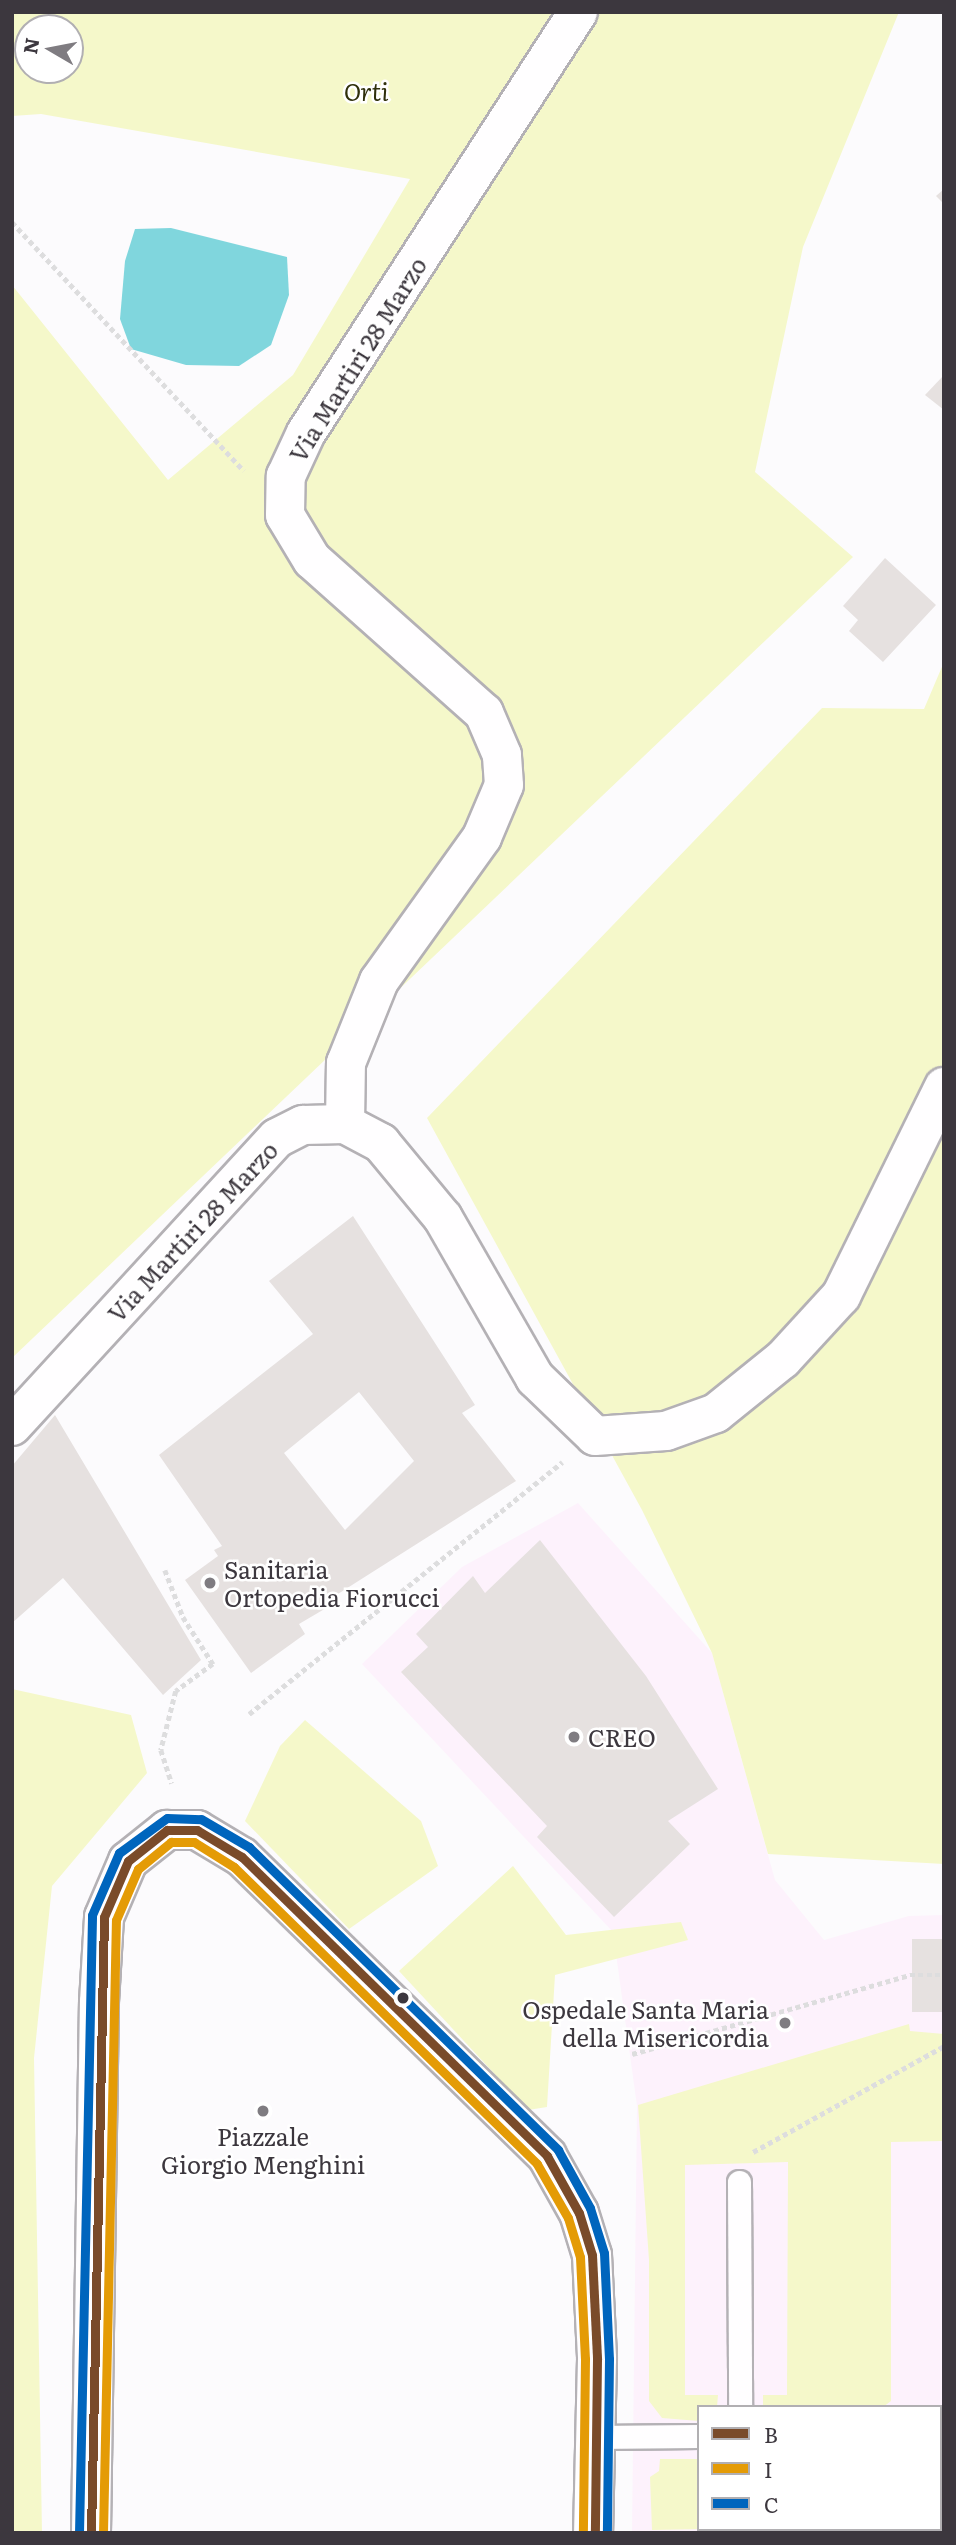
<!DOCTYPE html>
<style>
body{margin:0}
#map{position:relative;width:956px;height:2545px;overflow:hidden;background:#fcfbfd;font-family:Literata,serif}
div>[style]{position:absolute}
.medical>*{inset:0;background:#fdf2fc}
.green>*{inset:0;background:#f5f8ca}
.water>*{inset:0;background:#80d6dd}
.building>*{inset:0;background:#e6e1e0;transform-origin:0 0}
.path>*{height:4.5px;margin-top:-2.25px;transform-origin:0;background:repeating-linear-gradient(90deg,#ddddde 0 5px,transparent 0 8.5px)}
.roads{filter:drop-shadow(2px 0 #b4b1b5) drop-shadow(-2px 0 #b4b1b5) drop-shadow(0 2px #b4b1b5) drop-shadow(0 -2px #b4b1b5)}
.lane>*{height:23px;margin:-11.5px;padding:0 11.5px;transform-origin:11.5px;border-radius:11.5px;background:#fffeff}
.street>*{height:38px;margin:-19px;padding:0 19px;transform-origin:19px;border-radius:19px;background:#fffeff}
.bus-1>*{height:9px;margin:-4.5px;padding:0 4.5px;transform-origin:4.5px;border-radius:4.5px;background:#7a4b2a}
.bus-2>*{height:9px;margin:-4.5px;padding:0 4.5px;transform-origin:4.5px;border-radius:4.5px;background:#e49b06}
.bus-3>*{height:9px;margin:-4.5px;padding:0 4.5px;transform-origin:4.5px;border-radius:4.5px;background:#0065bd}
.dots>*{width:19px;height:19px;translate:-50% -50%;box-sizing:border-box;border:4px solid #fff;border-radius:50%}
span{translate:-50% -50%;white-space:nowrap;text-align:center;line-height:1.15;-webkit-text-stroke:5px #fff;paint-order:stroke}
.park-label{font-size:24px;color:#2f300b;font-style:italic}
.street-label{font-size:24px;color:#3c373e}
.poi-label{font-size:24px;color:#3c373e}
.left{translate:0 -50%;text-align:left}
.right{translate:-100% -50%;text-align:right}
.frame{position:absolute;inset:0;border:14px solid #3c373e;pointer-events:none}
.legend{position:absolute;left:697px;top:2405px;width:245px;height:126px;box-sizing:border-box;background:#fff;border:2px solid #b1afb2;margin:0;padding:9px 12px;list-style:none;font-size:21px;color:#3c373e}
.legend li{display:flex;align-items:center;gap:14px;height:35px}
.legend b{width:35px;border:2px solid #b1afb2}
.north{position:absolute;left:14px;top:14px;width:70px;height:70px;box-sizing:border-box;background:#fff;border:2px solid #b1afb2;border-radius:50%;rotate:280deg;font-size:19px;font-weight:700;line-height:28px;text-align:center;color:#3c373e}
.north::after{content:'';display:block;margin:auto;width:24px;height:32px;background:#7f7c81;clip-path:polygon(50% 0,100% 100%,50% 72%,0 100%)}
</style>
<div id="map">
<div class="medical">
<div style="clip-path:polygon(evenodd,578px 1503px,712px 1653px,775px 1880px,824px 1940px,909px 1916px,944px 1915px,944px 2533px,632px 2533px,637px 2106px,613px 1932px,362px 1664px,462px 1567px,578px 1503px,699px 2407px,940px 2407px,940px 2529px,699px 2529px,699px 2407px)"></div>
</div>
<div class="green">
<div style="clip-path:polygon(evenodd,12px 12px,899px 12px,803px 247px,755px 472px,853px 557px,12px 1358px,12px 285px,168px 480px,293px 375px,410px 179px,41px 114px,12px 116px,12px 12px,28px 28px,70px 28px,70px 70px,28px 70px,28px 28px)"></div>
<div style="clip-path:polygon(944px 662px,944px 1864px,768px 1854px,712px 1653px,642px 1510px,427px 1118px,822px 708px,924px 709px)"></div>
<div style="clip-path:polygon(12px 1689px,131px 1715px,147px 1773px,52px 1886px,34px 2058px,42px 2533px,12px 2533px)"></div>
<div style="clip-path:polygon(305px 1720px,421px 1821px,438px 1866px,349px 1929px,245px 1821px,280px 1746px)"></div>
<div style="clip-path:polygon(513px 1866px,566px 1935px,681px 1922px,688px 1940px,555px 1975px,547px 2107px,528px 2110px,399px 1971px)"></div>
<div style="clip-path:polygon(909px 2024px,910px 2031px,944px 2034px,944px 2141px,891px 2142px,891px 2401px,883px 2407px,763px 2407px,763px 2395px,787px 2395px,788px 2162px,685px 2165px,685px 2395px,718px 2395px,717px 2407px,699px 2407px,699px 2421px,662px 2418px,649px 2401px,649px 2260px,638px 2105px)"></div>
<div style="clip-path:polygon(660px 2459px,699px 2459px,699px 2529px,703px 2529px,652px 2530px,650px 2477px,659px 2471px)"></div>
</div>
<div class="water">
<div style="clip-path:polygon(171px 228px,287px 257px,289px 295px,271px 345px,239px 366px,186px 365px,131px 349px,120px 319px,125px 261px,135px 229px)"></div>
</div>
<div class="building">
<div style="clip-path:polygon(944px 189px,944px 204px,936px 196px)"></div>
<div style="clip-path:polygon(944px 375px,944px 410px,925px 395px)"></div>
<div style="clip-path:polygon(885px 558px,936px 605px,883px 662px,849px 631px,858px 620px,843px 606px)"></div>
<div style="clip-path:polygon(evenodd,353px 1216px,475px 1405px,462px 1413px,516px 1481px,330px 1599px,333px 1604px,299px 1624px,305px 1634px,251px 1673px,185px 1580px,218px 1556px,214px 1550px,222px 1546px,159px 1455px,313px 1334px,269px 1281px,353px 1216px,359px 1392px,414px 1461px,345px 1530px,284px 1453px,359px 1392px)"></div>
<div style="clip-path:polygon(55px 1415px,201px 1660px,163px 1695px,63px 1578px,12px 1623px,12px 1466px)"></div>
<div style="clip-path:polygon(540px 1540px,646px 1676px,718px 1789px,668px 1821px,690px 1844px,614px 1917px,537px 1837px,547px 1826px,401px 1672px,428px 1647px,416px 1634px,473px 1576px,485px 1593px)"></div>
<div style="left:912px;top:1939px;width:32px;height:73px"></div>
<div style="clip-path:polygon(743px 2529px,801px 2529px,893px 2530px,743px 2533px)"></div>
</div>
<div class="path">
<div style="left:12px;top:222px;width:340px;rotate:47deg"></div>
<div style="left:165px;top:1570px;width:50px;rotate:69deg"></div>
<div style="left:183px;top:1617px;width:56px;rotate:57.4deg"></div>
<div style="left:213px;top:1664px;width:46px;rotate:143.9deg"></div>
<div style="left:176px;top:1691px;width:61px;rotate:104.3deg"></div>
<div style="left:161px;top:1750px;width:35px;rotate:72deg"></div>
<div style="left:249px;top:1714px;width:402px;rotate:-38.8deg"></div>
<div style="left:632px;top:2054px;width:289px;rotate:-15.9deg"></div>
<div style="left:910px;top:1975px;width:34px"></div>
<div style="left:753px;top:2152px;width:218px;rotate:-29deg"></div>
</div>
<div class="roads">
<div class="lane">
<div style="left:739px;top:2182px;width:225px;rotate:89.7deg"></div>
<div style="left:940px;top:2430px;width:5px;rotate:-37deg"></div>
<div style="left:594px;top:2437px;width:105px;rotate:-0.5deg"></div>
</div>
<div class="street">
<div style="left:345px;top:1124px;width:61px;rotate:-89.1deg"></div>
<div style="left:346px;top:1063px;width:88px;rotate:-68.1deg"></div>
<div style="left:379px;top:981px;width:177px;rotate:-54.4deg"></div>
<div style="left:482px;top:837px;width:56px;rotate:-67.1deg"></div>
<div style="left:504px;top:785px;width:30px;rotate:-94deg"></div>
<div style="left:502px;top:755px;width:46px;rotate:-113.2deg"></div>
<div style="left:484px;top:713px;width:230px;rotate:-138.3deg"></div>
<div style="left:312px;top:560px;width:52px;rotate:-121deg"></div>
<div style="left:285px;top:515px;width:39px;rotate:-89deg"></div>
<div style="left:286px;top:476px;width:47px;rotate:-65.1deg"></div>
<div style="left:306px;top:433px;width:501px;rotate:-57.13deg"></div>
<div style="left:345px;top:1124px;width:41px;rotate:27.8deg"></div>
<div style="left:381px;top:1143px;width:97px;rotate:50.4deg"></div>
<div style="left:443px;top:1218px;width:185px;rotate:60.1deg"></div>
<div style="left:535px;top:1378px;width:83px;rotate:44deg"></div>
<div style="left:595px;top:1436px;width:71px;rotate:-4deg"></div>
<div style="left:666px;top:1431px;width:53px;rotate:-19.8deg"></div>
<div style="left:716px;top:1413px;width:86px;rotate:-38.9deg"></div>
<div style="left:783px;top:1359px;width:86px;rotate:-47.4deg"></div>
<div style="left:841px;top:1296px;width:233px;rotate:-63.8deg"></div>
<div style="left:12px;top:1426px;width:391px;rotate:-47.4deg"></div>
<div style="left:277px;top:1138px;width:29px;rotate:-27deg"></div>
<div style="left:303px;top:1125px;width:42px;rotate:-1.4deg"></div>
<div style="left:91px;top:2533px;width:531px;rotate:-89.14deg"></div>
<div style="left:99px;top:2002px;width:85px;rotate:-86.6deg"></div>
<div style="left:104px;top:1917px;width:61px;rotate:-66.8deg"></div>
<div style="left:128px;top:1861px;width:50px;rotate:-38.5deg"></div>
<div style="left:167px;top:1830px;width:30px"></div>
<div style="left:197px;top:1830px;width:52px;rotate:31deg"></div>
<div style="left:242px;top:1857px;width:427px;rotate:44.4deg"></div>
<div style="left:547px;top:2156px;width:65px;rotate:60.7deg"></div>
<div style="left:579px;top:2213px;width:44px;rotate:72.8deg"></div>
<div style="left:592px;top:2255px;width:104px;rotate:87.2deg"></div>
<div style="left:597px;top:2359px;width:174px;rotate:91.3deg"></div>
</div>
</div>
<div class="bus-1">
<div style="left:91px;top:2533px;width:616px;rotate:-88.79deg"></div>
<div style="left:104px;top:1917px;width:61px;rotate:-66.8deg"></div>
<div style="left:128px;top:1861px;width:50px;rotate:-38.5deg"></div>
<div style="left:167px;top:1830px;width:30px"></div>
<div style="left:197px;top:1830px;width:52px;rotate:31deg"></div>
<div style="left:242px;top:1857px;width:427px;rotate:44.4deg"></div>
<div style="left:547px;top:2156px;width:65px;rotate:60.7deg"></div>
<div style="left:579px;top:2213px;width:44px;rotate:72.8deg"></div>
<div style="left:592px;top:2255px;width:104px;rotate:87.2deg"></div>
<div style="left:597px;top:2359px;width:174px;rotate:90.7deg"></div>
</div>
<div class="bus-2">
<div style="left:103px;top:2533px;width:613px;rotate:-88.79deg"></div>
<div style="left:116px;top:1920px;width:56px;rotate:-66.7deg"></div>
<div style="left:138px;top:1869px;width:43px;rotate:-39.3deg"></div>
<div style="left:171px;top:1842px;width:23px"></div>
<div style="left:194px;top:1842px;width:47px;rotate:32deg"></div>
<div style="left:234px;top:1867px;width:424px;rotate:44.4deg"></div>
<div style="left:537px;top:2164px;width:62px;rotate:60.1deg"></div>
<div style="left:568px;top:2218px;width:41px;rotate:72.9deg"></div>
<div style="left:580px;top:2257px;width:102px;rotate:87.2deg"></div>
<div style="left:585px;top:2359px;width:174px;rotate:90.7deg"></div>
</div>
<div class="bus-3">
<div style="left:79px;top:2533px;width:618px;rotate:-88.79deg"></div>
<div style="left:92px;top:1915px;width:68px;rotate:-66.5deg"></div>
<div style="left:119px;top:1853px;width:59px;rotate:-36.1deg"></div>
<div style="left:167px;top:1818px;width:34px;rotate:2deg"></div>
<div style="left:201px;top:1819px;width:56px;rotate:30.3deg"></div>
<div style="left:249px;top:1847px;width:433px;rotate:44.4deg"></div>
<div style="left:558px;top:2150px;width:66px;rotate:61.1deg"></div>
<div style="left:590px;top:2208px;width:47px;rotate:72.7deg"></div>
<div style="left:604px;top:2253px;width:106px;rotate:87.3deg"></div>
<div style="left:609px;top:2359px;width:174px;rotate:90.7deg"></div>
</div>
<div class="dots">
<div style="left:210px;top:1583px;background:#7f7c81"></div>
<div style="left:574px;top:1737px;background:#7f7c81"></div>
<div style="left:403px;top:1998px;background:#3c373e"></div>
<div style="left:785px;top:2023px;background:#7f7c81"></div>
<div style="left:263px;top:2111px;background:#7f7c81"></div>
</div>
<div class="park-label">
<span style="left:366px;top:91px">Orti</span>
</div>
<div class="street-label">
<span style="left:357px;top:359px;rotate:-58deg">Via Martiri 28 Marzo</span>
<span style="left:192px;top:1231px;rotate:-47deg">Via Martiri 28 Marzo</span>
</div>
<div class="poi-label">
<span class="left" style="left:224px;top:1583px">Sanitaria<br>Ortopedia Fiorucci</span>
<span class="left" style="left:588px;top:1737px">CREO</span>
<span class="right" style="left:769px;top:2023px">Ospedale Santa Maria<br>della Misericordia</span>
<span style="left:263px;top:2150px">Piazzale<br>Giorgio Menghini</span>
</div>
<div class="frame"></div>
<ul class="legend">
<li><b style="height:9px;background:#7a4b2a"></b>B</li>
<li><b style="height:9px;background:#e49b06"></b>I</li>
<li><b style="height:9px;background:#0065bd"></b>C</li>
</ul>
<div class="north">N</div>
</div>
